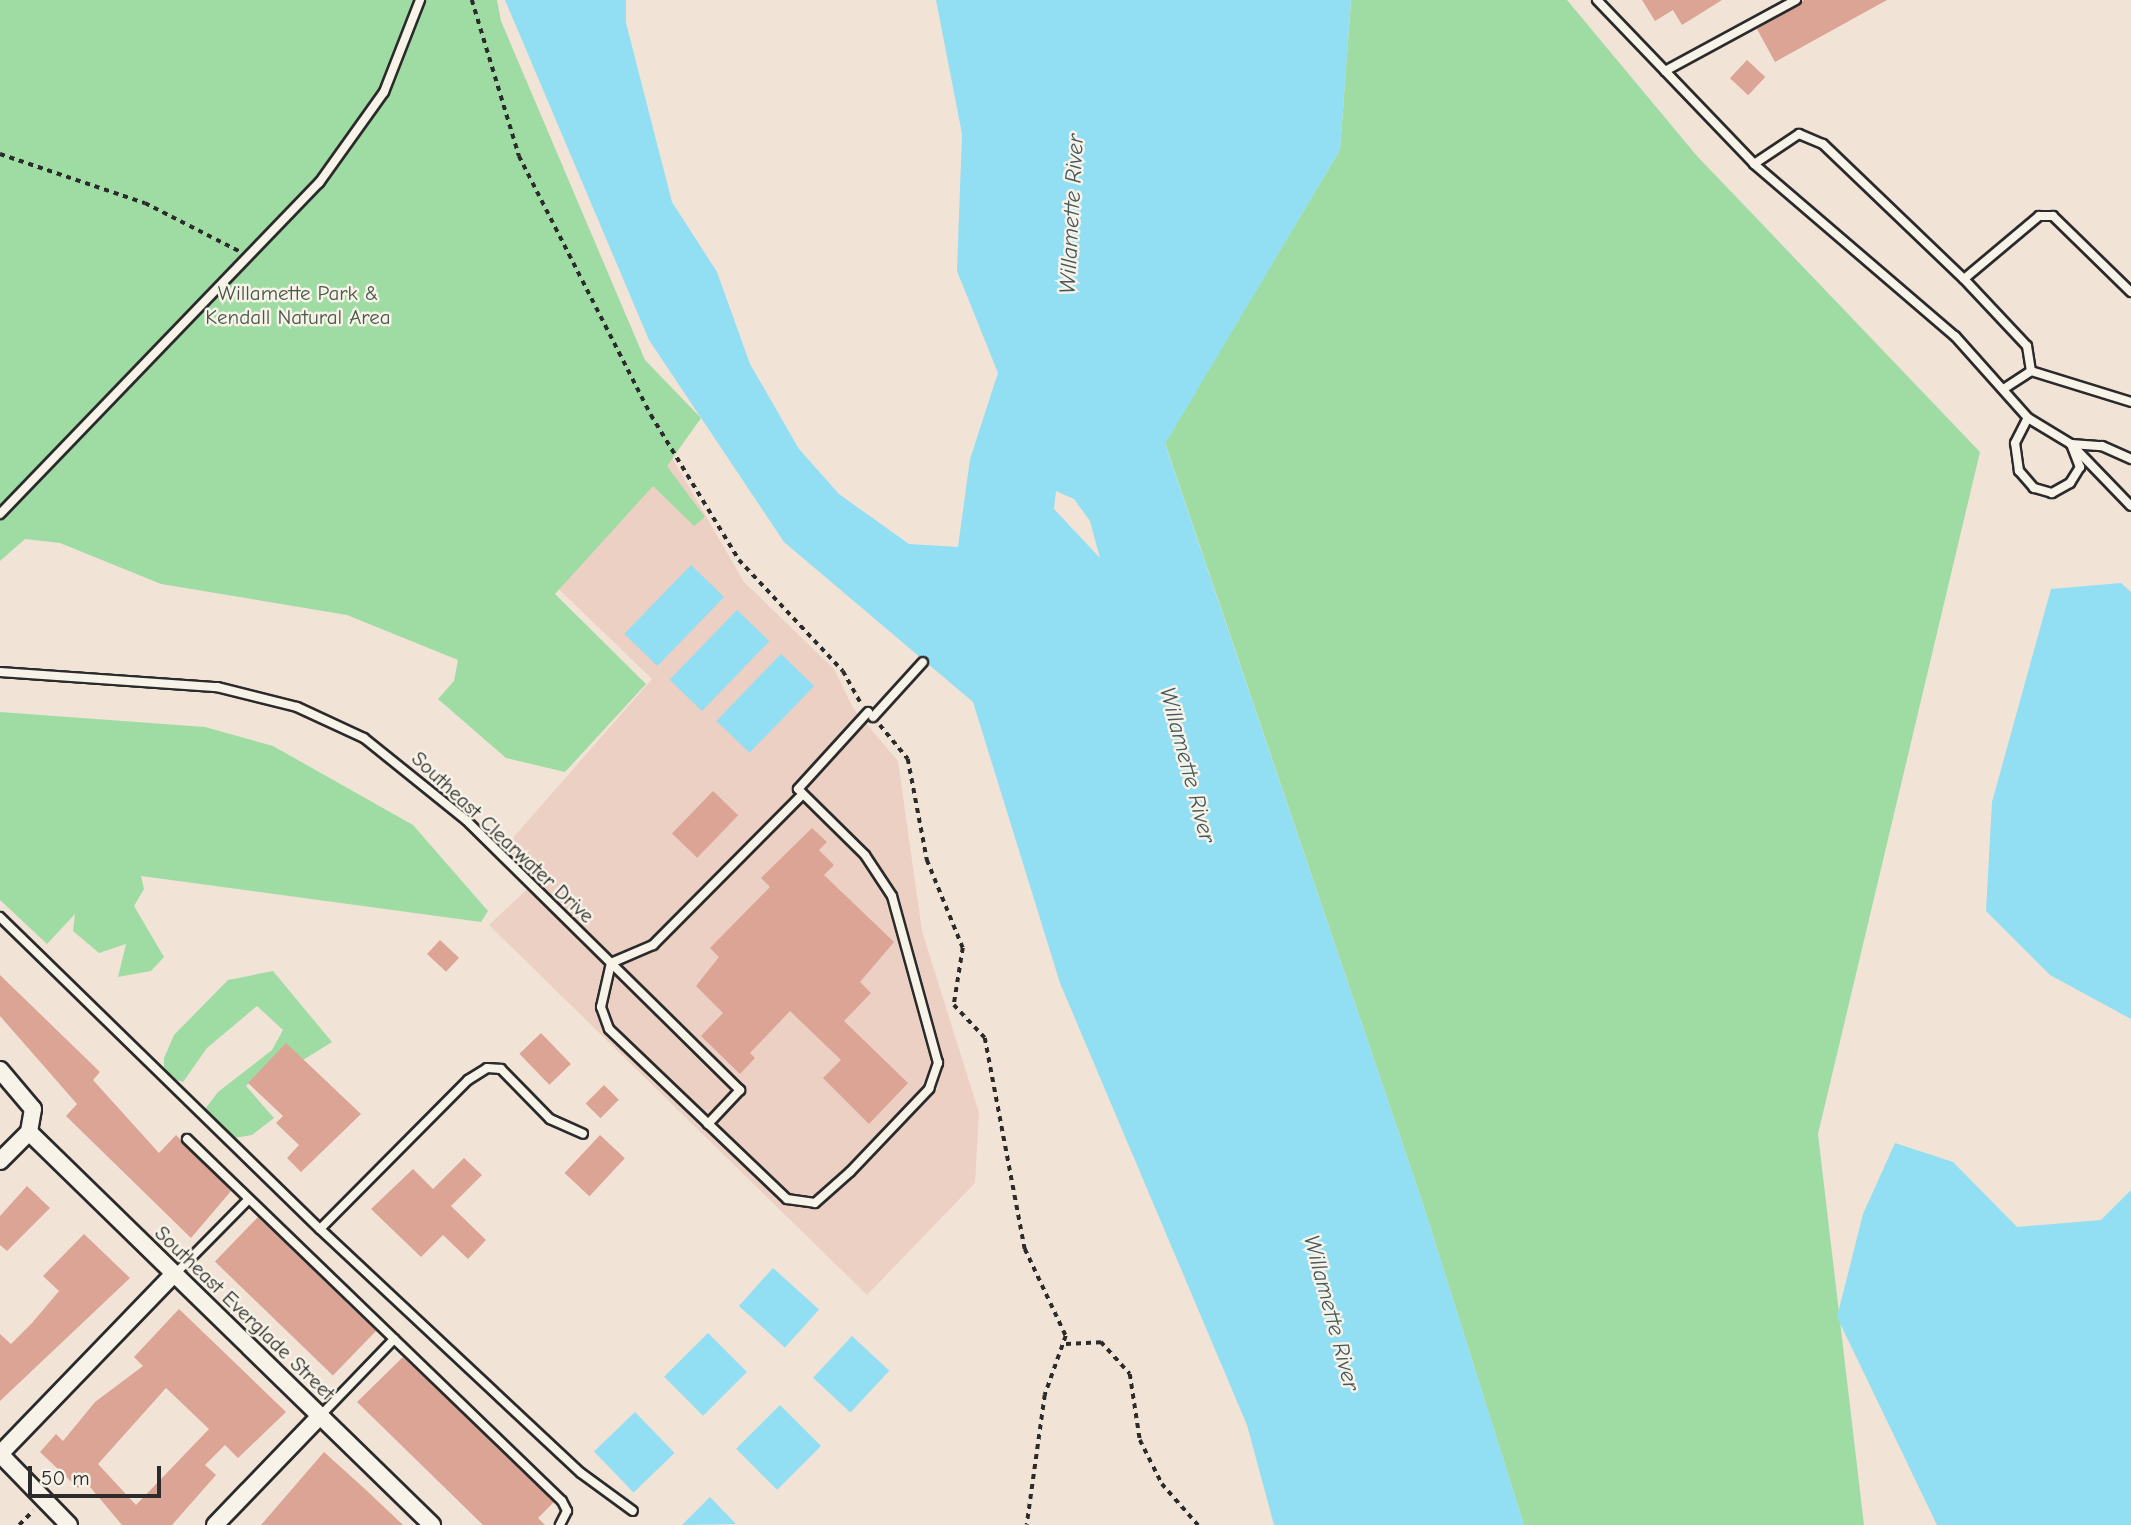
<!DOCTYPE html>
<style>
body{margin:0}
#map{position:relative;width:2131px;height:1525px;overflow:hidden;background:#f2e3d7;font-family:"Comic Neue",sans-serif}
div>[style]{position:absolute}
.built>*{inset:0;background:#ebd0c3}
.green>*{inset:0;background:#9fdca4}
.water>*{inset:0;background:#92def3;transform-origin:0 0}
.building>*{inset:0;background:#dca494;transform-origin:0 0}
.path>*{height:3.5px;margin-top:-1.75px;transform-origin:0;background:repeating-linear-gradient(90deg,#2b2b2b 0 5px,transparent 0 10px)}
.roads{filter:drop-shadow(2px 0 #2b2b2b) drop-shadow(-2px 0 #2b2b2b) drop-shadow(0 2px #2b2b2b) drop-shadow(0 -2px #2b2b2b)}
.service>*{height:8px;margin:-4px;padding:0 4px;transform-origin:4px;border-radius:4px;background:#f7f3e8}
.minor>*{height:16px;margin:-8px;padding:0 8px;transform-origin:8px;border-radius:8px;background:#f7f3e8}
span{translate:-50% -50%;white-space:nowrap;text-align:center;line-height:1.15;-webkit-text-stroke:5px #f7f3e8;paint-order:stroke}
.park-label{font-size:21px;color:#485749}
.street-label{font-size:21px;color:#2b2b2b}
.water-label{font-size:23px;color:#45585d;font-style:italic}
.scale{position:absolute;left:28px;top:1466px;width:133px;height:32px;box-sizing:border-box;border:4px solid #2b2b2b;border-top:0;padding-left:9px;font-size:21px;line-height:24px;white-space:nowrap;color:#2b2b2b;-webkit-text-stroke:5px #f7f3e8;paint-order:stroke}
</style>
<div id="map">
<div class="built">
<div style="clip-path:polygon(671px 456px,744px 582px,834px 669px,853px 708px,898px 761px,922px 931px,979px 1113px,975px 1183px,867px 1295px,489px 925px,538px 879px,505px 847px,652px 679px,538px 569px)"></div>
</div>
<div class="green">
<div style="clip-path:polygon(0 0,497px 0,501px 21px,645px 360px,701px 418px,667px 466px,705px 517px,694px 526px,653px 486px,555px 594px,646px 684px,565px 772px,506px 758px,438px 699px,454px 681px,458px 660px,347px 615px,161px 584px,60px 543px,25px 539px,0 561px)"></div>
<div style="clip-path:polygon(1351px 0,1567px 0,1697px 156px,1980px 452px,1818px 1134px,1864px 1525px,1524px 1525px,1423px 1204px,1165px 443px,1340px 150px)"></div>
<div style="clip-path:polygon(0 712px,205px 727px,273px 746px,413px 825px,488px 911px,481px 922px,141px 876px,144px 889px,134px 906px,164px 957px,151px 971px,118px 977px,126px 944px,99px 953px,73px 931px,75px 914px,47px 944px,0 900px)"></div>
<div style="clip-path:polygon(273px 971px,332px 1042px,303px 1060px,286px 1044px,246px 1086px,274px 1118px,252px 1135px,228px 1139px,202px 1113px,218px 1092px,272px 1050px,283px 1030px,257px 1006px,207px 1048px,183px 1082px,164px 1076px,164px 1058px,174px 1035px,228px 980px)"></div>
</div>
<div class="water">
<div style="clip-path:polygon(evenodd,505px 0,626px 0,626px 23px,672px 202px,717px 272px,750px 364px,799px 449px,839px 494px,909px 544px,958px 547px,970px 459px,998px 373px,957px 271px,962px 134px,936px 0,1351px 0,1340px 150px,1165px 444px,1423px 1204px,1524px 1525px,1274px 1525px,1247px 1425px,1060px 983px,973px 702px,784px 542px,649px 340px,505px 0,1056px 491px,1074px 499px,1090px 521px,1100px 558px,1054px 509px,1056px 491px)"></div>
<div style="left:691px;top:565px;width:46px;height:96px;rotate:44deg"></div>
<div style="clip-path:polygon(2121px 583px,2131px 592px,2131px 1019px,2050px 975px,1986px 911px,1992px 802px,2051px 589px)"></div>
<div style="left:737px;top:610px;width:45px;height:97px;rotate:44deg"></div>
<div style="left:781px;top:654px;width:46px;height:93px;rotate:44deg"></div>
<div style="clip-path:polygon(1895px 1143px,1953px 1162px,2017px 1227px,2101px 1220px,2131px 1190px,2131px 1525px,1937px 1525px,1837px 1317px,1863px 1214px)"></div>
<div style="left:773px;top:1268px;width:62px;height:51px;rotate:42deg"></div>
<div style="left:708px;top:1333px;width:55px;height:62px;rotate:45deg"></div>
<div style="left:852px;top:1336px;width:51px;height:57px;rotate:43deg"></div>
<div style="left:780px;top:1405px;width:58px;height:62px;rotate:45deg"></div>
<div style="left:635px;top:1412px;width:57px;height:57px;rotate:46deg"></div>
<div style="clip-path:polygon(710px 1497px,736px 1524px,682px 1525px)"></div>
</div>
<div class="building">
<div style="clip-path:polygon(1642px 0,1722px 0,1682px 25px,1673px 10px,1655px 21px)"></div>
<div style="clip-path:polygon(1804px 0,1887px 0,1775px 62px,1757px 29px)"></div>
<div style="left:1747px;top:60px;width:25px;height:25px;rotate:43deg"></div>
<div style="left:713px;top:791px;width:35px;height:59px;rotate:44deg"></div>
<div style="clip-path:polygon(812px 828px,827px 842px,819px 850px,834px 865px,824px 875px,894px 942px,860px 982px,871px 993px,844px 1021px,908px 1083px,869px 1124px,823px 1078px,841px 1060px,790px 1011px,750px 1053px,755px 1058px,740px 1074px,701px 1036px,723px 1013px,696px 986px,719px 957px,710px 948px,770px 887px,761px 878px)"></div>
<div style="left:440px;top:940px;width:26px;height:19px;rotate:43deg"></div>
<div style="clip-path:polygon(0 975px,100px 1072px,93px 1080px,159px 1153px,176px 1135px,231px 1191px,191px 1238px,66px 1116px,77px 1104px,0 1016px)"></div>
<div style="left:541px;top:1033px;width:43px;height:30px;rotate:46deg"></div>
<div style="clip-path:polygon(286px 1043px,361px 1114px,301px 1172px,287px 1158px,299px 1145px,276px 1123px,283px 1116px,248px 1083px)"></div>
<div style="left:604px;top:1085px;width:21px;height:26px;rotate:45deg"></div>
<div style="left:600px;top:1135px;width:34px;height:52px;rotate:43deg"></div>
<div style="clip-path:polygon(464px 1158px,482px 1175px,451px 1206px,486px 1240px,468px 1259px,443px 1235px,421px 1257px,371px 1209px,413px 1169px,433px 1189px)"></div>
<div style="clip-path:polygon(27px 1186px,50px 1208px,7px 1251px,0 1245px,0 1216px)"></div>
<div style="left:258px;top:1217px;width:164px;height:62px;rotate:44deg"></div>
<div style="clip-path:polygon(84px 1234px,130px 1278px,0 1401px,0 1334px,11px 1344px,32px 1323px,59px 1291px,43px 1276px)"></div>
<div style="clip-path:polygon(evenodd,179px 1309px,286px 1412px,238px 1458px,225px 1445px,205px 1465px,216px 1475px,172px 1525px,122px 1525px,85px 1481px,78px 1488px,40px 1452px,56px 1434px,63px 1441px,95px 1402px,143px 1366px,134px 1357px,179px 1309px,166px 1388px,209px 1429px,136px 1505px,98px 1464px,166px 1388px)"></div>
<div style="clip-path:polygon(403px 1357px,554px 1502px,538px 1518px,545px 1525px,483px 1525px,357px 1402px)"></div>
<div style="clip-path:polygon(324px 1452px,366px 1490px,403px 1525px,261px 1525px)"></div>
</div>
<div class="path">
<div style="left:472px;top:0;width:163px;rotate:73.2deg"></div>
<div style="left:519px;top:156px;width:291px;rotate:63deg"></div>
<div style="left:651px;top:415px;width:170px;rotate:58.7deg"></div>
<div style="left:739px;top:560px;width:152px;rotate:46.9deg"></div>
<div style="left:843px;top:671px;width:38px;rotate:61deg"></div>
<div style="left:0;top:154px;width:153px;rotate:18.7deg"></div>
<div style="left:145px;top:203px;width:106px;rotate:27.1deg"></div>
<div style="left:880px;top:725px;width:44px;rotate:50.5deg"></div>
<div style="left:908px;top:759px;width:103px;rotate:79.3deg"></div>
<div style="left:927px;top:860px;width:95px;rotate:67.8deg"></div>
<div style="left:963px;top:948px;width:58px;rotate:99deg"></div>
<div style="left:954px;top:1005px;width:45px;rotate:46.8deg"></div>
<div style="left:985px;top:1038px;width:215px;rotate:79.3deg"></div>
<div style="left:1025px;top:1249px;width:96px;rotate:64.8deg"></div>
<div style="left:1066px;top:1336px;width:63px;rotate:109.6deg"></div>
<div style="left:1045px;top:1395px;width:131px;rotate:97.9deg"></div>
<div style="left:1066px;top:1344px;width:35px;rotate:-3deg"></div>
<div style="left:1101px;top:1342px;width:43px;rotate:47.8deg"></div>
<div style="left:1130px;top:1374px;width:67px;rotate:81.4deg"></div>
<div style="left:1140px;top:1440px;width:49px;rotate:63.4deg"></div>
<div style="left:1162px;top:1484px;width:55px;rotate:48.7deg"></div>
<div style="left:19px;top:1525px;width:20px;rotate:-45deg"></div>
</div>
<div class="roads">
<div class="service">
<div style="left:1597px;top:0;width:227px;rotate:46.2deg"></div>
<div style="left:1754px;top:164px;width:265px;rotate:40.6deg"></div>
<div style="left:1955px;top:336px;width:110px;rotate:48.3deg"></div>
<div style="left:2028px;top:418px;width:50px;rotate:31.2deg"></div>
<div style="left:2071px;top:444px;width:25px;rotate:69deg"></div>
<div style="left:2080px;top:467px;width:19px;rotate:122deg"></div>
<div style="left:2070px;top:483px;width:21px;rotate:151deg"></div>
<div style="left:2052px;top:493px;width:19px;rotate:-164deg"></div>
<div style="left:2034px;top:488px;width:23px;rotate:-131deg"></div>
<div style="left:2019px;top:471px;width:28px;rotate:-98deg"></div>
<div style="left:2015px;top:443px;width:28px;rotate:-63deg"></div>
<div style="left:1665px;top:71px;width:149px;rotate:-28.5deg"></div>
<div style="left:1754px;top:164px;width:54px;rotate:-33.7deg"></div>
<div style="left:1799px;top:134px;width:26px;rotate:23deg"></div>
<div style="left:1823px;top:144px;width:195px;rotate:43.8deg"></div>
<div style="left:1964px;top:279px;width:98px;rotate:-40deg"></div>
<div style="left:2039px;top:216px;width:14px"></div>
<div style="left:2053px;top:216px;width:109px;rotate:44.3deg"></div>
<div style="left:1964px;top:279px;width:92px;rotate:46.8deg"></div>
<div style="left:2027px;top:346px;width:25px;rotate:81deg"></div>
<div style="left:2005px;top:388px;width:31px;rotate:-33deg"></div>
<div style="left:2031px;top:371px;width:105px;rotate:17.2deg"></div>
<div style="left:2071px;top:444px;width:31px;rotate:4deg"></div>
<div style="left:2102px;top:446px;width:32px;rotate:24deg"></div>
<div style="left:2073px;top:446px;width:83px;rotate:46deg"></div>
<div style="left:0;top:514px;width:460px;rotate:-46.1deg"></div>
<div style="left:319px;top:183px;width:112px;rotate:-54.5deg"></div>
<div style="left:384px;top:92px;width:99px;rotate:-68.6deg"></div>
<div style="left:0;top:672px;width:218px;rotate:4deg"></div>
<div style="left:217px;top:687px;width:82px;rotate:14deg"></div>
<div style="left:297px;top:707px;width:74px;rotate:24.8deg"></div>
<div style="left:364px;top:738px;width:131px;rotate:38.8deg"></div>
<div style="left:466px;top:820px;width:385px;rotate:44.6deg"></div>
<div style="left:740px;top:1090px;width:47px;rotate:133.3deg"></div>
<div style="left:873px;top:717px;width:74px;rotate:-47.7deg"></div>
<div style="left:0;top:917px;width:447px;rotate:44.3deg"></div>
<div style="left:320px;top:1229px;width:357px;rotate:43.1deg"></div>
<div style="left:581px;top:1473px;width:64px;rotate:36.2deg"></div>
<div style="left:611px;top:963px;width:45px;rotate:102.8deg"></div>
<div style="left:601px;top:1007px;width:23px;rotate:70deg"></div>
<div style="left:609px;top:1029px;width:246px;rotate:43.7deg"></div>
<div style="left:787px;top:1199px;width:28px;rotate:8deg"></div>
<div style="left:815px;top:1203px;width:47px;rotate:-41.5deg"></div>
<div style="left:850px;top:1172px;width:115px;rotate:-46.4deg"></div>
<div style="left:929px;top:1089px;width:28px;rotate:-71deg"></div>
<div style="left:938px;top:1063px;width:173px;rotate:-105.4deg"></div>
<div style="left:892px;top:896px;width:49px;rotate:-123.4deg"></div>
<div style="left:865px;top:855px;width:94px;rotate:-135.4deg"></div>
<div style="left:798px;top:789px;width:104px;rotate:-47.7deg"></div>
<div style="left:611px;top:963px;width:46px;rotate:-23.2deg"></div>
<div style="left:653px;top:945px;width:210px;rotate:-45.2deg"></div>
<div style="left:187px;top:1139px;width:521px;rotate:43.99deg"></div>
<div style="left:562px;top:1501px;width:11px;rotate:63deg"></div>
<div style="left:567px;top:1511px;width:16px;rotate:117deg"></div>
<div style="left:320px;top:1229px;width:210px;rotate:-45.2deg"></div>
<div style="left:468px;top:1080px;width:22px;rotate:-32deg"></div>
<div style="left:487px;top:1068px;width:14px;rotate:4deg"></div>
<div style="left:501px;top:1069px;width:70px;rotate:45.6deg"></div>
<div style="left:550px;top:1119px;width:36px;rotate:24deg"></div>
<div style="left:175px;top:1274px;width:105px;rotate:-45.4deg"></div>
<div style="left:320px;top:1416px;width:107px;rotate:-46.1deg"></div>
</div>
<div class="minor">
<div style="left:0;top:1070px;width:51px;rotate:49.8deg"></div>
<div style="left:33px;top:1109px;width:23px;rotate:100deg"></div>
<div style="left:29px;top:1132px;width:41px;rotate:135deg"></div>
<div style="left:29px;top:1132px;width:563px;rotate:44.28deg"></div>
<div style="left:0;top:1454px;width:250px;rotate:-46deg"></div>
<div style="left:0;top:1454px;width:99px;rotate:45.8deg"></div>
<div style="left:215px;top:1525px;width:151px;rotate:-46.1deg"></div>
</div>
</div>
<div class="park-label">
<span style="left:298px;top:305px">Willamette Park &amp;<br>Kendall Natural Area</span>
</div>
<div class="street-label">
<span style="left:503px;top:837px;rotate:43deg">Southeast Clearwater Drive</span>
<span style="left:245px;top:1313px;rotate:44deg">Southeast Everglade Street</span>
</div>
<div class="water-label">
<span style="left:1072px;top:214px;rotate:-87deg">Willamette River</span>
<span style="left:1187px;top:765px;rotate:75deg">Willamette River</span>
<span style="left:1331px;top:1313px;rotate:75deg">Willamette River</span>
</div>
<div class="scale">50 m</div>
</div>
